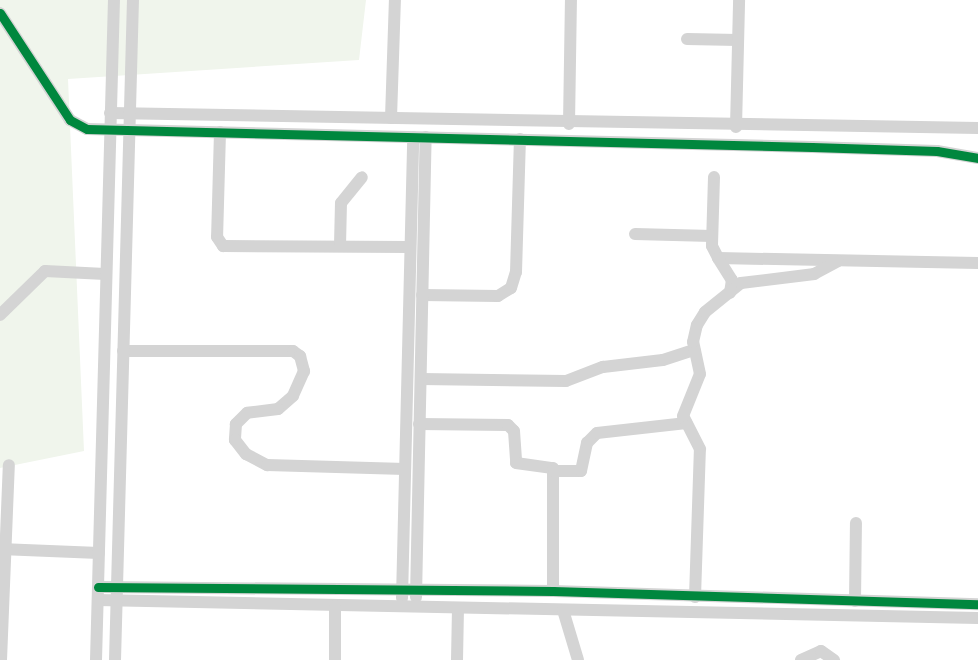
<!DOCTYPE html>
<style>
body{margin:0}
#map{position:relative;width:978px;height:660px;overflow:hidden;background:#fff;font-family:"Varela Round",sans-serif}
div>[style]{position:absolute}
.green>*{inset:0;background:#f0f5ec}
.minor>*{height:12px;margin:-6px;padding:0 6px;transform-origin:6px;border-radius:6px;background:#d4d4d4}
.cycleway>*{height:9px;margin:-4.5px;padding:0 4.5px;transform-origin:4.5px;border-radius:4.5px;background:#00873e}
span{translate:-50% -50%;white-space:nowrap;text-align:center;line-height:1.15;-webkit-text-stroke:7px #fff;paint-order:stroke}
</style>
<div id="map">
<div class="green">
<div style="clip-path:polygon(0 0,366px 0,359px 60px,68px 79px,84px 451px,0 468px)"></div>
</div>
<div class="minor">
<div style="left:0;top:13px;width:128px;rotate:56.8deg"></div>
<div style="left:70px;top:120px;width:19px;rotate:28deg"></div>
<div style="left:87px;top:129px;width:725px;rotate:1.42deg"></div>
<div style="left:812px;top:147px;width:125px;rotate:1.8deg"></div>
<div style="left:937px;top:151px;width:42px;rotate:9.7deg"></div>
<div style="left:687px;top:39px;width:51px;rotate:1.1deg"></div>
<div style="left:110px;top:113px;width:868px;rotate:0.99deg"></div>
<div style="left:391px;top:118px;width:118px;rotate:-88.1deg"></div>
<div style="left:569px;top:124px;width:124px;rotate:-89.1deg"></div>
<div style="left:736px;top:127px;width:127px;rotate:-88.6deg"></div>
<div style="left:220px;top:132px;width:105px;rotate:91.6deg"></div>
<div style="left:217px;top:237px;width:11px;rotate:56deg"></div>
<div style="left:223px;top:246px;width:187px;rotate:0.3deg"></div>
<div style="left:714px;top:177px;width:69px;rotate:91.7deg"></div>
<div style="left:712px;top:246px;width:13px;rotate:63deg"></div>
<div style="left:718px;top:258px;width:260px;rotate:1.1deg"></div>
<div style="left:635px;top:234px;width:77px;rotate:1.5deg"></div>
<div style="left:340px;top:246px;width:43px;rotate:-88.7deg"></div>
<div style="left:341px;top:203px;width:33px;rotate:-51deg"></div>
<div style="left:718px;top:258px;width:26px;rotate:58deg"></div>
<div style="left:732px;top:280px;width:13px;rotate:99deg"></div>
<div style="left:422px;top:295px;width:76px;rotate:0.8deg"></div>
<div style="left:498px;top:296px;width:15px;rotate:-32deg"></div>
<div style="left:511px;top:288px;width:17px;rotate:-73deg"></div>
<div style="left:516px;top:272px;width:133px;rotate:-88.3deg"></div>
<div style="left:0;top:315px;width:63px;rotate:-44.4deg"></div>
<div style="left:45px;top:271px;width:60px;rotate:2.9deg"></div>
<div style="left:123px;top:351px;width:170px"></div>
<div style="left:293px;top:351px;width:9px;rotate:36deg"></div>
<div style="left:300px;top:356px;width:16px;rotate:75deg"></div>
<div style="left:304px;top:371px;width:27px;rotate:114deg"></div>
<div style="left:293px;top:396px;width:20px;rotate:139deg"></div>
<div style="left:278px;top:409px;width:31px;rotate:173deg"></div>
<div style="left:247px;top:413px;width:16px;rotate:135deg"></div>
<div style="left:236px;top:424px;width:16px;rotate:94deg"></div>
<div style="left:235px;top:440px;width:18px;rotate:52deg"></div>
<div style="left:246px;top:454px;width:24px;rotate:28deg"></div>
<div style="left:267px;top:465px;width:138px;rotate:1.7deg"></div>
<div style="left:421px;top:379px;width:145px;rotate:0.8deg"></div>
<div style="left:566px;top:381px;width:40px;rotate:-21deg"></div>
<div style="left:603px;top:367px;width:60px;rotate:-6.7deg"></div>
<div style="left:663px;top:360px;width:33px;rotate:-18deg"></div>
<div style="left:419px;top:424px;width:89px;rotate:0.6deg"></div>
<div style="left:508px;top:425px;width:8px;rotate:45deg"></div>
<div style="left:514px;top:431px;width:32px;rotate:86deg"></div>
<div style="left:516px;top:463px;width:37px;rotate:8deg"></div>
<div style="left:553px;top:468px;width:123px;rotate:90deg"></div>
<div style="left:554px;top:471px;width:27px"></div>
<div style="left:581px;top:471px;width:29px;rotate:-78deg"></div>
<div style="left:587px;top:443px;width:14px;rotate:-45deg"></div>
<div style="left:597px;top:433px;width:90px;rotate:-6.4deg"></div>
<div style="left:0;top:549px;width:99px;rotate:2.3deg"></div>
<div style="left:98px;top:587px;width:455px;rotate:0.5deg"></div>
<div style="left:553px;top:591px;width:425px;rotate:1.8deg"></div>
<div style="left:416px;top:597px;width:460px;rotate:-88.8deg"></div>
<div style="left:695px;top:597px;width:148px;rotate:-88.1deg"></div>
<div style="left:700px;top:449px;width:37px;rotate:-117deg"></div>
<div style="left:683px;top:416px;width:45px;rotate:-68deg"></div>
<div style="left:700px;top:374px;width:33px;rotate:-102deg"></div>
<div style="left:693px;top:342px;width:17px;rotate:-77deg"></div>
<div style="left:697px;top:325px;width:15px;rotate:-58deg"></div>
<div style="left:705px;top:312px;width:46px;rotate:-38.9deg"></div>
<div style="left:741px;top:283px;width:74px;rotate:-7deg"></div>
<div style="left:814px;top:274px;width:27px;rotate:-28deg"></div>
<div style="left:402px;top:598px;width:461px;rotate:-88.6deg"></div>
<div style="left:98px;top:600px;width:880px;rotate:1.17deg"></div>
<div style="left:855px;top:601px;width:78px;rotate:-89.3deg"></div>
<div style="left:563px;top:610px;width:52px;rotate:73.3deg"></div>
<div style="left:1px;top:660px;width:195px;rotate:-87.7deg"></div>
<div style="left:96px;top:660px;width:660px;rotate:-88.44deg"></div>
<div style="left:115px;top:660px;width:660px;rotate:-88.44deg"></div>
<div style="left:335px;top:660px;width:54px;rotate:-90deg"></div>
<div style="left:457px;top:660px;width:52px;rotate:-88.9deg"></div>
<div style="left:801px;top:660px;width:22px;rotate:-24deg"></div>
<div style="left:821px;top:651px;width:16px;rotate:35deg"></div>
</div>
<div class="cycleway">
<div style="left:0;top:13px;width:128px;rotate:56.8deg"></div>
<div style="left:70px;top:120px;width:19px;rotate:28deg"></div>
<div style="left:87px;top:129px;width:725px;rotate:1.42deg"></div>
<div style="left:812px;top:147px;width:125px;rotate:1.8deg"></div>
<div style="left:937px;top:151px;width:42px;rotate:9.7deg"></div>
<div style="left:98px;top:587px;width:455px;rotate:0.5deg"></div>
<div style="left:553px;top:591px;width:425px;rotate:1.8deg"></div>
</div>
</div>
